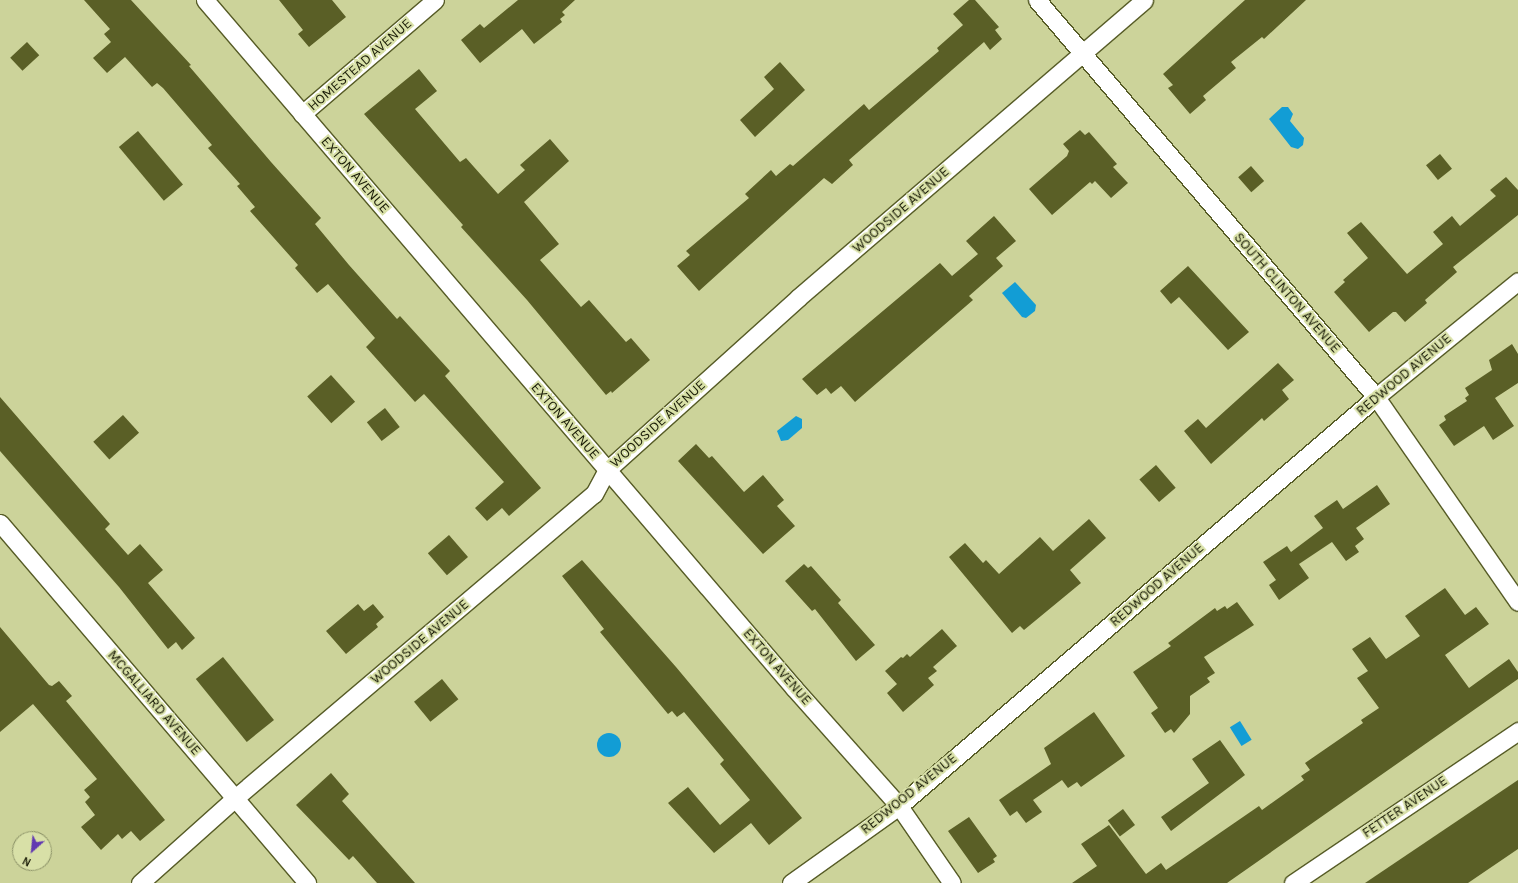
<!DOCTYPE html>
<style>
body{margin:0}
#map{position:relative;width:1518px;height:883px;overflow:hidden;background:#ccd39a;font-family:Karla,sans-serif}
div>[style]{position:absolute}
.water>*{inset:0;background:#129dd5;transform-origin:0 0}
.round{border-radius:50%}
.building>*{inset:0;background:#5a5f26;transform-origin:0 0}
.roads{filter:drop-shadow(1px 0 #575c27) drop-shadow(-1px 0 #575c27) drop-shadow(0 1px #575c27) drop-shadow(0 -1px #575c27)}
.street>*{height:17px;margin:-8.5px;padding:0 8.5px;transform-origin:8.5px;border-radius:8.5px;background:#fff}
span{translate:-50% -50%;white-space:nowrap;text-align:center;line-height:1.15;-webkit-text-stroke:4px #d8e0a7;paint-order:stroke}
.street-label{font-size:14px;color:#1a1c07}
.north{position:absolute;left:12px;top:831px;width:40px;height:40px;box-sizing:border-box;background:#d8e0a7;border:1px solid #8c9267;border-radius:50%;rotate:207deg;font-size:11px;font-weight:700;line-height:16px;text-align:center;color:#1a1c07}
.north::after{content:'';display:block;margin:auto;width:14px;height:18px;background:#6239b1;clip-path:polygon(50% 0,100% 100%,50% 72%,0 100%)}
</style>
<div id="map">
<div class="water">
<div style="clip-path:polygon(1282px 107px,1288px 107px,1293px 114px,1290px 121px,1304px 138px,1303px 145px,1298px 149px,1291px 147px,1269px 119px)"></div>
<div style="clip-path:polygon(1015px 282px,1036px 305px,1035px 311px,1026px 318px,1022px 317px,1002px 293px)"></div>
<div style="clip-path:polygon(796px 416px,802px 419px,802px 428px,788px 440px,781px 441px,777px 431px)"></div>
<div style="left:1240px;top:721px;width:22px;height:12px;rotate:58deg"></div>
<div class="round" style="left:597px;top:733px;width:24px;height:24px"></div>
</div>
<div class="building">
<div style="clip-path:polygon(84px 0,131px 0,191px 65px,189px 66px,271px 162px,321px 218px,315px 224px,349px 265px,397px 319px,400px 316px,450px 371px,445px 376px,541px 488px,509px 516px,502px 508px,487px 521px,475px 508px,504px 482px,424px 394px,415px 402px,366px 347px,375px 338px,328px 284px,317px 293px,295px 268px,298px 265px,250px 211px,255px 207px,237px 186px,240px 184px,208px 148px,212px 145px,163px 88px,157px 83px,152px 87px,125px 57px,107px 73px,93px 58px,111px 42px,104px 34px,110px 29px)"></div>
<div style="clip-path:polygon(279px 0,332px 0,346px 17px,309px 47px,298px 34px,303px 30px)"></div>
<div style="clip-path:polygon(518px 0,575px 0,562px 12px,565px 15px,560px 19px,562px 22px,534px 44px,522px 29px,480px 63px,461px 40px,480px 24px,484px 28px)"></div>
<div style="clip-path:polygon(969px 0,975px 0,999px 27px,995px 30px,1002px 39px,990px 50px,984px 42px,849px 160px,853px 165px,832px 184px,824px 178px,699px 291px,677px 266px,690px 255px,686px 251px,749px 198px,745px 194px,771px 170px,776px 176px,790px 164px,793px 166px,864px 104px,869px 110px,939px 51px,937px 48px,963px 25px,953px 14px)"></div>
<div style="clip-path:polygon(1245px 0,1306px 0,1264px 39px,1262px 37px,1231px 62px,1236px 68px,1203px 96px,1206px 100px,1190px 114px,1168px 88px,1173px 85px,1163px 74px)"></div>
<div style="left:27px;top:42px;width:18px;height:23px;rotate:47deg"></div>
<div style="clip-path:polygon(780px 62px,805px 90px,755px 137px,740px 120px,774px 89px,764px 77px)"></div>
<div style="clip-path:polygon(419px 69px,437px 91px,415px 109px,460px 162px,466px 158px,498px 194px,525px 170px,520px 165px,550px 139px,569px 161px,524px 202px,559px 244px,540px 260px,581px 307px,589px 300px,626px 342px,631px 338px,650px 360px,612px 393px,611px 391px,606px 395px,527px 300px,461px 227px,463px 225px,364px 114px)"></div>
<div style="clip-path:polygon(1080px 130px,1085px 135px,1089px 132px,1117px 164px,1113px 167px,1128px 183px,1111px 198px,1095px 181px,1092px 184px,1090px 182px,1052px 215px,1029px 189px,1067px 156px,1069px 151px,1063px 144px)"></div>
<div style="left:138px;top:131px;width:70px;height:25px;rotate:50deg"></div>
<div style="left:1440px;top:154px;width:19px;height:18px;rotate:51deg"></div>
<div style="left:1251px;top:166px;width:20px;height:17px;rotate:49deg"></div>
<div style="clip-path:polygon(1506px 177px,1518px 190px,1518px 215px,1453px 267px,1457px 272px,1425px 300px,1427px 303px,1405px 322px,1396px 312px,1393px 312px,1369px 332px,1334px 292px,1345px 282px,1343px 280px,1368px 258px,1347px 233px,1361px 222px,1407px 274px,1443px 244px,1433px 232px,1452px 216px,1460px 226px,1496px 196px,1490px 190px)"></div>
<div style="clip-path:polygon(994px 216px,1016px 241px,996px 258px,1003px 266px,969px 296px,973px 300px,855px 402px,841px 386px,831px 394px,826px 388px,817px 395px,802px 379px,940px 263px,952px 276px,978px 254px,966px 241px)"></div>
<div style="clip-path:polygon(1188px 266px,1249px 332px,1228px 350px,1179px 297px,1171px 304px,1160px 291px)"></div>
<div style="clip-path:polygon(1512px 344px,1518px 354px,1518px 383px,1495px 398px,1514px 426px,1493px 440px,1484px 426px,1454px 446px,1439px 425px,1446px 420px,1444px 416px,1467px 401px,1465px 398px,1469px 395px,1465px 388px,1492px 370px,1489px 360px)"></div>
<div style="clip-path:polygon(1278px 363px,1294px 380px,1282px 390px,1289px 399px,1264px 421px,1262px 418px,1211px 464px,1184px 431px,1198px 419px,1206px 428px)"></div>
<div style="left:331px;top:375px;width:36px;height:32px;rotate:48deg"></div>
<div style="clip-path:polygon(0 397px,110px 524px,105px 529px,128px 555px,140px 544px,163px 570px,148px 583px,195px 638px,182px 650px,176px 642px,168px 649px,119px 587px,0 451px)"></div>
<div style="left:385px;top:408px;width:24px;height:23px;rotate:52deg"></div>
<div style="left:123px;top:415px;width:24px;height:40px;rotate:48deg"></div>
<div style="clip-path:polygon(696px 444px,709px 458px,712px 456px,744px 492px,763px 475px,784px 500px,777px 506px,795px 526px,763px 554px,678px 461px)"></div>
<div style="left:1156px;top:465px;width:30px;height:22px;rotate:49deg"></div>
<div style="clip-path:polygon(1377px 485px,1390px 504px,1356px 528px,1364px 539px,1355px 546px,1359px 552px,1346px 561px,1332px 542px,1299px 564px,1309px 578px,1279px 600px,1269px 585px,1276px 580px,1263px 562px,1287px 546px,1291px 552px,1323px 528px,1314px 516px,1337px 500px,1343px 509px)"></div>
<div style="clip-path:polygon(1089px 519px,1106px 538px,1070px 570px,1081px 583px,1024px 630px,1020px 626px,1012px 633px,949px 557px,965px 543px,983px 563px,986px 560px,999px 574px,1040px 537px,1053px 551px)"></div>
<div style="left:449px;top:535px;width:29px;height:28px;rotate:49deg"></div>
<div style="clip-path:polygon(582px 560px,676px 667px,802px 818px,769px 845px,751px 823px,714px 853px,668px 803px,688px 787px,720px 825px,750px 800px,720px 764px,724px 760px,684px 712px,677px 717px,672px 711px,668px 714px,600px 632px,604px 629px,562px 576px)"></div>
<div style="clip-path:polygon(804px 564px,808px 568px,811px 566px,841px 600px,838px 603px,875px 645px,856px 661px,815px 609px,812px 611px,785px 581px)"></div>
<div style="clip-path:polygon(1445px 588px,1465px 615px,1476px 607px,1489px 624px,1445px 655px,1469px 688px,1509px 659px,1518px 672px,1518px 679px,1227px 883px,1072px 883px,1097px 866px,1081px 844px,1109px 825px,1146px 874px,1161px 863px,1166px 870px,1259px 806px,1262px 810px,1304px 780px,1301px 776px,1310px 770px,1305px 763px,1363px 723px,1361px 720px,1379px 708px,1357px 678px,1368px 671px,1352px 649px,1370px 637px,1386px 659px,1420px 636px,1405px 616px)"></div>
<div style="clip-path:polygon(1237px 602px,1254px 625px,1204px 657px,1215px 673px,1207px 678px,1210px 682px,1190px 696px,1190px 714px,1174px 733px,1171px 729px,1165px 733px,1151px 713px,1158px 708px,1133px 672px,1171px 646px,1168px 643px,1215px 608px,1217px 611px,1225px 606px,1227px 609px)"></div>
<div style="clip-path:polygon(358px 604px,364px 611px,373px 604px,384px 617px,376px 624px,378px 627px,346px 654px,326px 631px)"></div>
<div style="clip-path:polygon(0 627px,49px 685px,52px 686px,59px 681px,72px 696px,66px 701px,165px 820px,140px 841px,131px 831px,122px 839px,118px 834px,101px 850px,81px 827px,95px 815px,85px 802px,90px 797px,84px 790px,97px 779px,33px 704px,0 732px)"></div>
<div style="clip-path:polygon(942px 629px,957px 646px,933px 667px,937px 671px,928px 678px,934px 685px,903px 712px,887px 693px,897px 684px,885px 671px,901px 657px,903px 658px,907px 654px,910px 657px)"></div>
<div style="left:223px;top:657px;width:81px;height:35px;rotate:51deg"></div>
<div style="left:442px;top:679px;width:26px;height:36px;rotate:51deg"></div>
<div style="clip-path:polygon(1094px 712px,1125px 756px,1081px 787px,1077px 782px,1068px 788px,1062px 780px,1033px 800px,1042px 812px,1026px 823px,1017px 811px,1010px 816px,999px 800px,1051px 764px,1044px 748px)"></div>
<div style="clip-path:polygon(1220px 740px,1245px 775px,1171px 831px,1161px 817px,1209px 783px,1192px 759px)"></div>
<div style="clip-path:polygon(331px 773px,349px 794px,342px 801px,415px 883px,377px 883px,353px 856px,349px 860px,296px 805px)"></div>
<div style="clip-path:polygon(1518px 780px,1518px 849px,1468px 883px,1365px 883px)"></div>
<div style="left:1123px;top:809px;width:20px;height:19px;rotate:53deg"></div>
<div style="clip-path:polygon(969px 817px,997px 856px,993px 859px,995px 862px,978px 873px,948px 831px)"></div>
</div>
<div class="roads">
<div class="street">
<div style="left:205px;top:0;width:906px;rotate:49.43deg"></div>
<div style="left:794px;top:688px;width:158px;rotate:48.3deg"></div>
<div style="left:899px;top:806px;width:93px;rotate:55.5deg"></div>
<div style="left:1037px;top:0;width:522px;rotate:49.51deg"></div>
<div style="left:1376px;top:397px;width:249px;rotate:55.3deg"></div>
<div style="left:302px;top:114px;width:175px;rotate:-40.6deg"></div>
<div style="left:0;top:523px;width:473px;rotate:49.5deg"></div>
<div style="left:140px;top:883px;width:127px;rotate:-41.8deg"></div>
<div style="left:235px;top:798px;width:470px;rotate:-40.3deg"></div>
<div style="left:594px;top:494px;width:27px;rotate:-62deg"></div>
<div style="left:607px;top:470px;width:258px;rotate:-42deg"></div>
<div style="left:799px;top:297px;width:455px;rotate:-40.7deg"></div>
<div style="left:791px;top:883px;width:133px;rotate:-35.5deg"></div>
<div style="left:899px;top:806px;width:628px;rotate:-40.61deg"></div>
<div style="left:1376px;top:397px;width:183px;rotate:-39.2deg"></div>
<div style="left:1293px;top:883px;width:272px;rotate:-34deg"></div>
</div>
</div>
<div class="street-label">
<span style="left:360px;top:65px;rotate:-41deg">HOMESTEAD AVENUE</span>
<span style="left:355px;top:175px;rotate:49deg">EXTON AVENUE</span>
<span style="left:901px;top:210px;rotate:-41deg">WOODSIDE AVENUE</span>
<span style="left:1287px;top:293px;rotate:49deg">SOUTH CLINTON AVENUE</span>
<span style="left:1404px;top:375px;rotate:-40deg">REDWOOD AVENUE</span>
<span style="left:565px;top:421px;rotate:49deg">EXTON AVENUE</span>
<span style="left:658px;top:424px;rotate:-42deg">WOODSIDE AVENUE</span>
<span style="left:1157px;top:585px;rotate:-41deg">REDWOOD AVENUE</span>
<span style="left:420px;top:642px;rotate:-40deg">WOODSIDE AVENUE</span>
<span style="left:777px;top:667px;rotate:49deg">EXTON AVENUE</span>
<span style="left:154px;top:703px;rotate:49deg">MCGALLIARD AVENUE</span>
<span style="left:909px;top:794px;rotate:-39deg">REDWOOD AVENUE</span>
<span style="left:1405px;top:807px;rotate:-34deg">FETTER AVENUE</span>
</div>
<div class="north">N</div>
</div>
